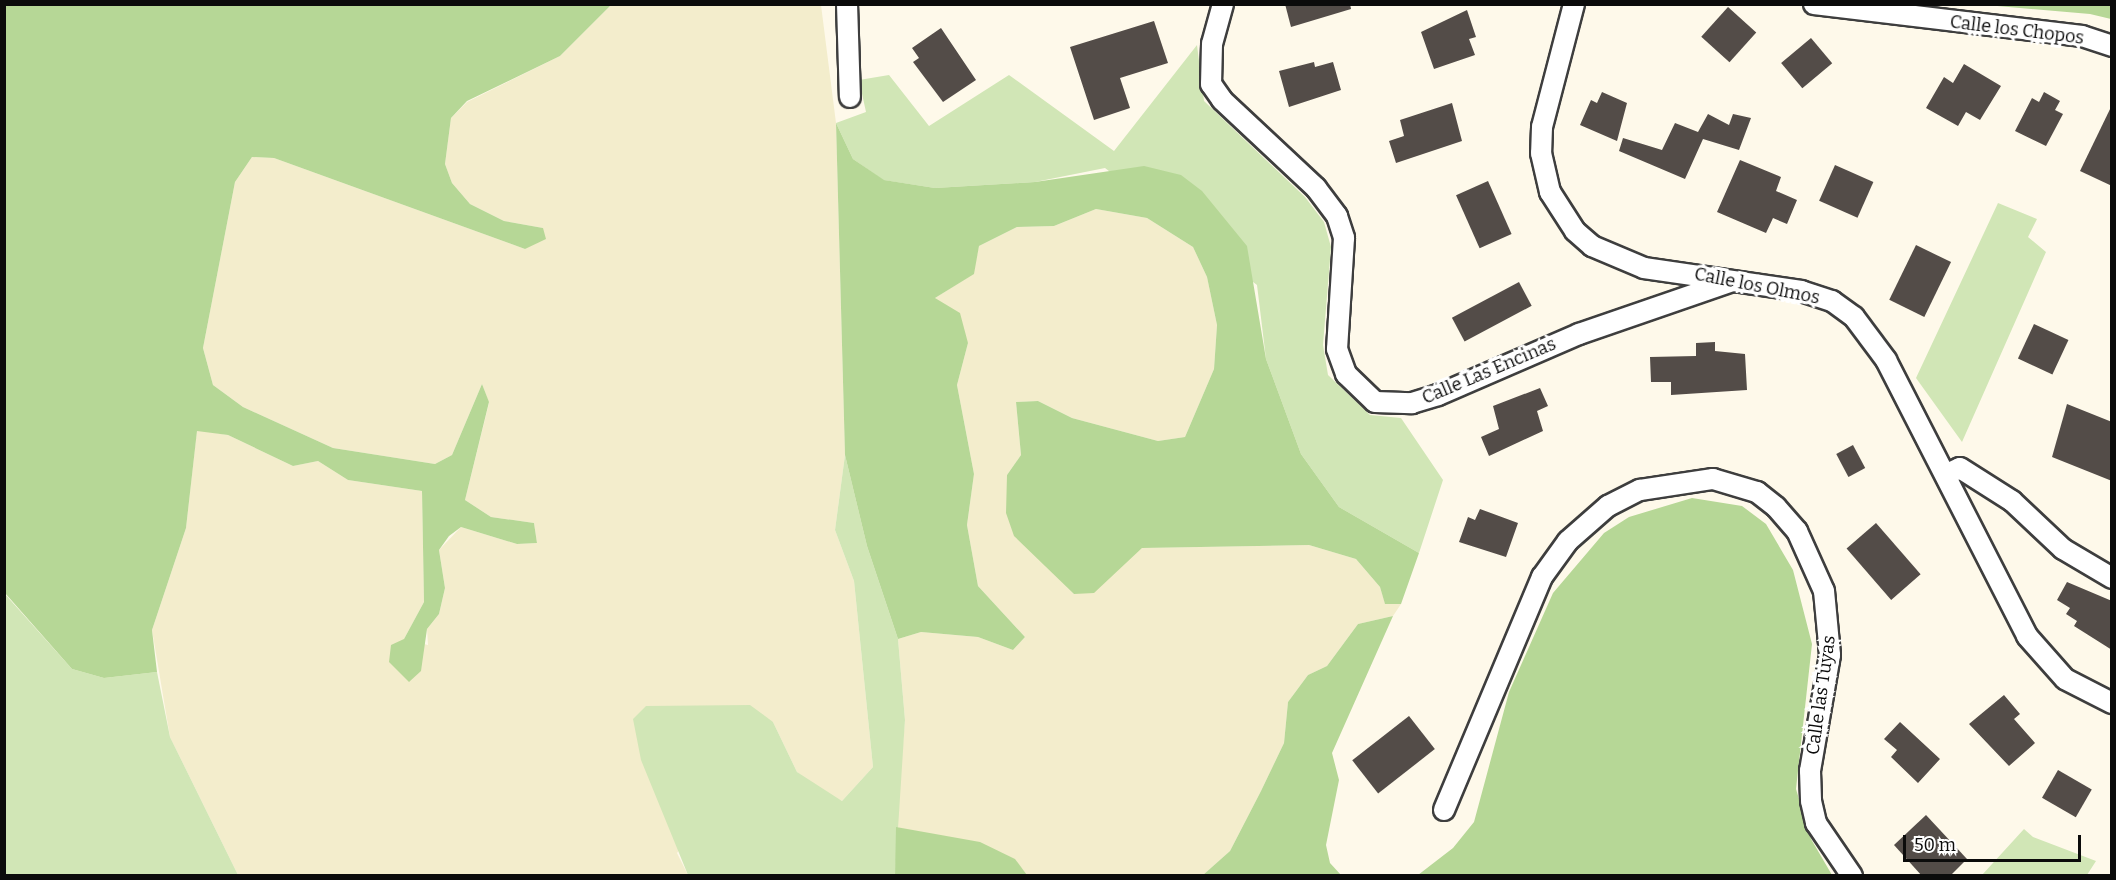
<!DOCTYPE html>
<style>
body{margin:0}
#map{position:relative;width:2116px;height:880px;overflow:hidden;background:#fef9ea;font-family:Bitter,serif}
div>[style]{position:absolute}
.farmland>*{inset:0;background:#f3edcc}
.green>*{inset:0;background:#d1e6b6}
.forest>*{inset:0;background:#b6d796}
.building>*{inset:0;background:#534c48;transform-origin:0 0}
.roads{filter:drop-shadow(2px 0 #3e3e3e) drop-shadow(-2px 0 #3e3e3e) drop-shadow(0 2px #3e3e3e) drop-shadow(0 -2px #3e3e3e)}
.street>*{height:20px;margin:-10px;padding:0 10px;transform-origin:10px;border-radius:10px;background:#fff}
span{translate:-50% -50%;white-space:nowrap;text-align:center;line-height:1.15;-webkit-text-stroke:6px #fff;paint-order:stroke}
.street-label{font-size:18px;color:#0b0b0b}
.frame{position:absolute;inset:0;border:6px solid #0b0b0b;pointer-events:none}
.scale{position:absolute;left:1903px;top:835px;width:178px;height:27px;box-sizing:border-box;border:3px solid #0b0b0b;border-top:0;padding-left:8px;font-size:18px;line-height:21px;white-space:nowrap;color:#0b0b0b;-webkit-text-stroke:4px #fff;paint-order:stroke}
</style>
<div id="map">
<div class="farmland">
<div style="clip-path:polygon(611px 5px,821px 5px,836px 123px,845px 455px,835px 530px,854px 581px,873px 767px,842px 801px,822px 792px,797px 772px,773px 722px,677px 853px,688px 875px,238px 875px,170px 737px,152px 630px,186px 528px,197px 430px,228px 435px,293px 466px,318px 461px,348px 480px,422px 491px,424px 602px,404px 639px,428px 645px,427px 629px,439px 614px,445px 588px,439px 550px,461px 527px,517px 544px,537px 543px,534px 523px,491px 517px,465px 500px,489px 403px,482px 384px,452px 455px,435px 464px,333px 448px,243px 407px,213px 385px,203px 348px,235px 182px,252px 157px,274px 158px,525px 249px,543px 228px,504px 221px,470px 204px,452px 183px,445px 164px,451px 118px,467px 102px,560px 56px)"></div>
<div style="clip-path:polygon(1096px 209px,1147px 218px,1193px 247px,1207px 277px,1217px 325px,1214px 369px,1185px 437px,1158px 441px,1072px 418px,1038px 401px,1016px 402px,1021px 455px,1007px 475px,1046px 565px,1074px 594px,1142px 548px,1309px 545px,1356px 559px,1380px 587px,1385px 603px,1401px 604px,1393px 616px,1358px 624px,1327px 666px,1308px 675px,1288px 702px,1284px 743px,1261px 791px,1230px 851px,1203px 875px,1027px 875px,1014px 859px,896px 827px,905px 720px,898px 639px,921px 632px,978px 637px,1013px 650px,1025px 637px,978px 586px,967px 525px,974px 474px,957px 385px,968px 343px,935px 298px,973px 274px,979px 246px,1017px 227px,1054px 226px)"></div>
</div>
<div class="green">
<div style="clip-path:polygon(1197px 45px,1204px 101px,1305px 197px,1324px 222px,1331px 247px,1323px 345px,1328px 375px,1370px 415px,1401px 418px,1443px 480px,1419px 553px,1339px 507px,1301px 454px,1266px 359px,1257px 285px,1105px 168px,1035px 182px,935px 188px,883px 180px,853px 159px,836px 123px,866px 112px,859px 80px,889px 75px,929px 126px,1009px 75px,1114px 151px)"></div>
<div style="clip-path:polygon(1998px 203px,2037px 219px,2028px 237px,2046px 252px,1962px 442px,1916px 378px)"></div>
<div style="clip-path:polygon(845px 455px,867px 546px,898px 639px,905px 720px,895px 875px,688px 875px,641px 760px,633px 719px,646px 706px,750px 705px,773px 722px,797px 772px,842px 801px,873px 767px,854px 581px,835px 530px)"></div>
<div style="clip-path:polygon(4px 593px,72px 669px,104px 678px,157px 672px,170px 737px,238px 875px,5px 875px)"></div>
<div style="clip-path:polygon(2024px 829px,2033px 837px,2096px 861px,2087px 875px,1982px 875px)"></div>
</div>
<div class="forest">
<div style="clip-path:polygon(4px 5px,611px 5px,560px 56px,467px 101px,451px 118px,445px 164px,452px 183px,470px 204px,504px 221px,543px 228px,546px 239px,525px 249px,274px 158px,252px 157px,235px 182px,203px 348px,213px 385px,243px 407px,333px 448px,435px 464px,452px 455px,482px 384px,489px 402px,465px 500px,491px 517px,534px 523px,537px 543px,517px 544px,461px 527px,449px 536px,439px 550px,445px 588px,439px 614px,427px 629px,421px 671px,409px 682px,389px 662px,391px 645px,404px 639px,424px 602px,422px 491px,348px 480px,318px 461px,293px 466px,228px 435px,197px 431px,186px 528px,152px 630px,157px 672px,104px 678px,72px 669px,5px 593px)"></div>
<div style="clip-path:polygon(1986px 5px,2111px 5px,2111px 19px,2090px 14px)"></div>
<div style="clip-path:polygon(836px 123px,853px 159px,884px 180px,935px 188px,1035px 182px,1144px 166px,1181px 175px,1202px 191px,1247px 246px,1266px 359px,1301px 454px,1339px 507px,1419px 553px,1401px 604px,1385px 604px,1380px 587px,1356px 559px,1309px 545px,1142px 548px,1094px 593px,1074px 594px,1014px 536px,1006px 513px,1007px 475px,1021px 455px,1016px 402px,1038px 401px,1072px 418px,1158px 441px,1185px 437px,1214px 369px,1217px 325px,1207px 277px,1193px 247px,1147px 218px,1096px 209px,1054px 226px,1017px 227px,979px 246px,974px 274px,935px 298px,960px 313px,968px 343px,957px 385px,974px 474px,967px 525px,978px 586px,1025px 637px,1013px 650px,978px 637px,921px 632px,898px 639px,867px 546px,845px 455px)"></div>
<div style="clip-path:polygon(1692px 498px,1742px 506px,1766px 524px,1793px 570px,1812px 644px,1796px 789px,1811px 839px,1832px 875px,1418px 875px,1453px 848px,1474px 822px,1509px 692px,1553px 593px,1604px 533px,1629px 517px)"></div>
<div style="clip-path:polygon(1393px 616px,1332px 753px,1339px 780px,1326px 845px,1330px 863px,1341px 875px,1203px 875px,1230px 851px,1261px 791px,1284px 743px,1288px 702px,1308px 675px,1327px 666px,1358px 624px)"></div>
<div style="clip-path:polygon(896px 827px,980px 842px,1015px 859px,1027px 875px,895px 875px)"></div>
</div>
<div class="building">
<div style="clip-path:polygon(1285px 4px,1350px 4px,1351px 9px,1291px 27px)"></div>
<div style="left:1728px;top:7px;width:38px;height:40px;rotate:42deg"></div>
<div style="clip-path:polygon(1467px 10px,1476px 37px,1469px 39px,1475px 55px,1434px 69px,1421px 32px)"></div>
<div style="clip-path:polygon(1154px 21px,1168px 63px,1120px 78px,1130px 108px,1094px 120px,1070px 47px)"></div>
<div style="clip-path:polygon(941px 28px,976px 80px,943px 102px,913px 62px,919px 58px,912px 48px)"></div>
<div style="left:1811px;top:38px;width:33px;height:39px;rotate:50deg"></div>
<div style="clip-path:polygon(1314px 62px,1315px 67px,1333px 62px,1341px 90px,1289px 107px,1279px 71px)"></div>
<div style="clip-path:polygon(1964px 64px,2001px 86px,1980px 120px,1966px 112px,1958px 126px,1926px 108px,1944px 77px,1953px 83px)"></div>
<div style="clip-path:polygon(1602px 92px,1627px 103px,1617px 141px,1580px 125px,1591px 100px,1597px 103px)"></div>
<div style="clip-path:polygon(2044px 92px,2060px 101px,2055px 110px,2063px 114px,2046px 146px,2015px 131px,2032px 98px,2039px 102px)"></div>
<div style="clip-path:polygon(1452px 103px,1462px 141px,1396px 163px,1389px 141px,1404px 136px,1400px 120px)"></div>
<div style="clip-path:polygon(2112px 105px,2112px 186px,2080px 171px)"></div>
<div style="clip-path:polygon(1708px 114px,1729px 125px,1733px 114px,1751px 118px,1739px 150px,1703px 139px,1685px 179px,1619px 151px,1623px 138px,1662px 150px,1675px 123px,1698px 132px)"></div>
<div style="clip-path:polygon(1740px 160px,1781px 177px,1776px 191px,1797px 200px,1787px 224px,1773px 218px,1766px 233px,1717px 212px)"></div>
<div style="left:1835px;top:165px;width:42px;height:39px;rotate:24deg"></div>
<div style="left:1488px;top:181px;width:58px;height:35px;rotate:66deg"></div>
<div style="left:1916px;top:245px;width:39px;height:61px;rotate:26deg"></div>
<div style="left:1519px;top:282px;width:27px;height:76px;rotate:62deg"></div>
<div style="left:2034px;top:324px;width:38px;height:38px;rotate:25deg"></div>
<div style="clip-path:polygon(1715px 342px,1715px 351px,1745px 354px,1747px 390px,1671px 395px,1671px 382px,1651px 382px,1650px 357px,1696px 356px,1696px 343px)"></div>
<div style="clip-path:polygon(1540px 388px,1548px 406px,1537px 411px,1543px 431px,1489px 456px,1481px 437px,1499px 429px,1493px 406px)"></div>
<div style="clip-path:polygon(2067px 404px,2112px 422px,2112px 481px,2052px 457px)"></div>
<div style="left:1853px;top:445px;width:26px;height:19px;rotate:62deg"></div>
<div style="clip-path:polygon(1480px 509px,1518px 523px,1506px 557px,1459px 542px,1468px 517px,1475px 520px)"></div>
<div style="left:1876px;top:523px;width:68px;height:39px;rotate:49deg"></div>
<div style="clip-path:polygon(2067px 582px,2112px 601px,2112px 650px,2074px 626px,2077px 621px,2066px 614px,2070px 608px,2057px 600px)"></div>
<div style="clip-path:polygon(2004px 695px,2020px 714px,2014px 719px,2035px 743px,2009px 766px,1969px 724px)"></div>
<div style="left:1409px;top:716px;width:42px;height:72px;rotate:52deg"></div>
<div style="clip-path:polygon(1900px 722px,1940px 759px,1918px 783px,1891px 757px,1897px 750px,1884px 739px)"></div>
<div style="left:2058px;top:770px;width:39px;height:32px;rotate:30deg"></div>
<div style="clip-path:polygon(1926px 815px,1967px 859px,1950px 876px,1922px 876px,1894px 845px)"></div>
</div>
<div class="roads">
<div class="street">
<div style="left:847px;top:4px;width:93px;rotate:88.2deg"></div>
<div style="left:1223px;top:4px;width:41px;rotate:105.4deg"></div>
<div style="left:1212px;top:44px;width:40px;rotate:91.4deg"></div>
<div style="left:1211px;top:84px;width:19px;rotate:55deg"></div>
<div style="left:1222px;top:100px;width:129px;rotate:43.1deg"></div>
<div style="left:1316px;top:188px;width:35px;rotate:53deg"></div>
<div style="left:1337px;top:216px;width:23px;rotate:72deg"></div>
<div style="left:1344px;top:238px;width:111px;rotate:93.6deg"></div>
<div style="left:1337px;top:349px;width:27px;rotate:70deg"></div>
<div style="left:1346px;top:374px;width:40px;rotate:44deg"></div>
<div style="left:1375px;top:402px;width:37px;rotate:2deg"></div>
<div style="left:1412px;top:403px;width:27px;rotate:-17deg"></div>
<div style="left:1438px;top:395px;width:154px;rotate:-23.4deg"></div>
<div style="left:1579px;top:334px;width:160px;rotate:-19deg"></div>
<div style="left:1574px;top:4px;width:127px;rotate:104.6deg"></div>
<div style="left:1542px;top:127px;width:26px;rotate:92deg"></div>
<div style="left:1541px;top:153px;width:40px;rotate:77deg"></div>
<div style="left:1550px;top:192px;width:46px;rotate:57.3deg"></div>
<div style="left:1575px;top:231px;width:23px;rotate:41deg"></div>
<div style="left:1592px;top:246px;width:56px;rotate:22.9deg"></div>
<div style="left:1644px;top:268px;width:159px;rotate:8.3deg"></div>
<div style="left:1801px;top:291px;width:33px;rotate:18deg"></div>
<div style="left:1832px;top:301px;width:27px;rotate:36deg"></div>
<div style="left:1854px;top:317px;width:54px;rotate:53.3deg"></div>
<div style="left:1886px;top:360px;width:310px;rotate:62.9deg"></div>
<div style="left:2027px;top:636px;width:57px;rotate:48.5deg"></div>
<div style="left:2065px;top:679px;width:53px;rotate:27.1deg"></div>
<div style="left:1814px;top:4px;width:270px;rotate:6.8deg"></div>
<div style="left:2082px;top:36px;width:32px;rotate:18deg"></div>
<div style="left:1947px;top:474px;width:14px;rotate:-25deg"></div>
<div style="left:1960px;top:468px;width:62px;rotate:32.4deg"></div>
<div style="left:2012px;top:501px;width:70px;rotate:43.3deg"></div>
<div style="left:2063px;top:549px;width:57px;rotate:30.6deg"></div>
<div style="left:1444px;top:810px;width:253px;rotate:-67.2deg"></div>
<div style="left:1542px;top:577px;width:44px;rotate:-54.2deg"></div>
<div style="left:1568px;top:541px;width:53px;rotate:-41.2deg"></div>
<div style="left:1608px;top:506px;width:36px;rotate:-27deg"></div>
<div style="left:1640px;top:490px;width:74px;rotate:-8.6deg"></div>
<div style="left:1713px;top:479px;width:46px;rotate:16.5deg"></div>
<div style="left:1757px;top:492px;width:24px;rotate:38deg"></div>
<div style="left:1776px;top:507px;width:32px;rotate:49deg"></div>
<div style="left:1797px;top:531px;width:66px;rotate:65.8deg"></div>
<div style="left:1824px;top:591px;width:64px;rotate:84.6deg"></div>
<div style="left:1830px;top:655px;width:118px;rotate:99.8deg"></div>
<div style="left:1810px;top:771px;width:30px;rotate:88deg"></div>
<div style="left:1811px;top:801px;width:23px;rotate:77deg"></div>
<div style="left:1816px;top:823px;width:64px;rotate:55.8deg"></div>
</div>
</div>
<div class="street-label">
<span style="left:2017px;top:30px;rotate:7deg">Calle los Chopos</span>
<span style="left:1757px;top:286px;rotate:11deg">Calle los Olmos</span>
<span style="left:1489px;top:371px;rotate:-23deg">Calle Las Encinas</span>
<span style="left:1821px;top:695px;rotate:-82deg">Calle las Tuyas</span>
</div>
<div class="frame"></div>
<div class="scale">50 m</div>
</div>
